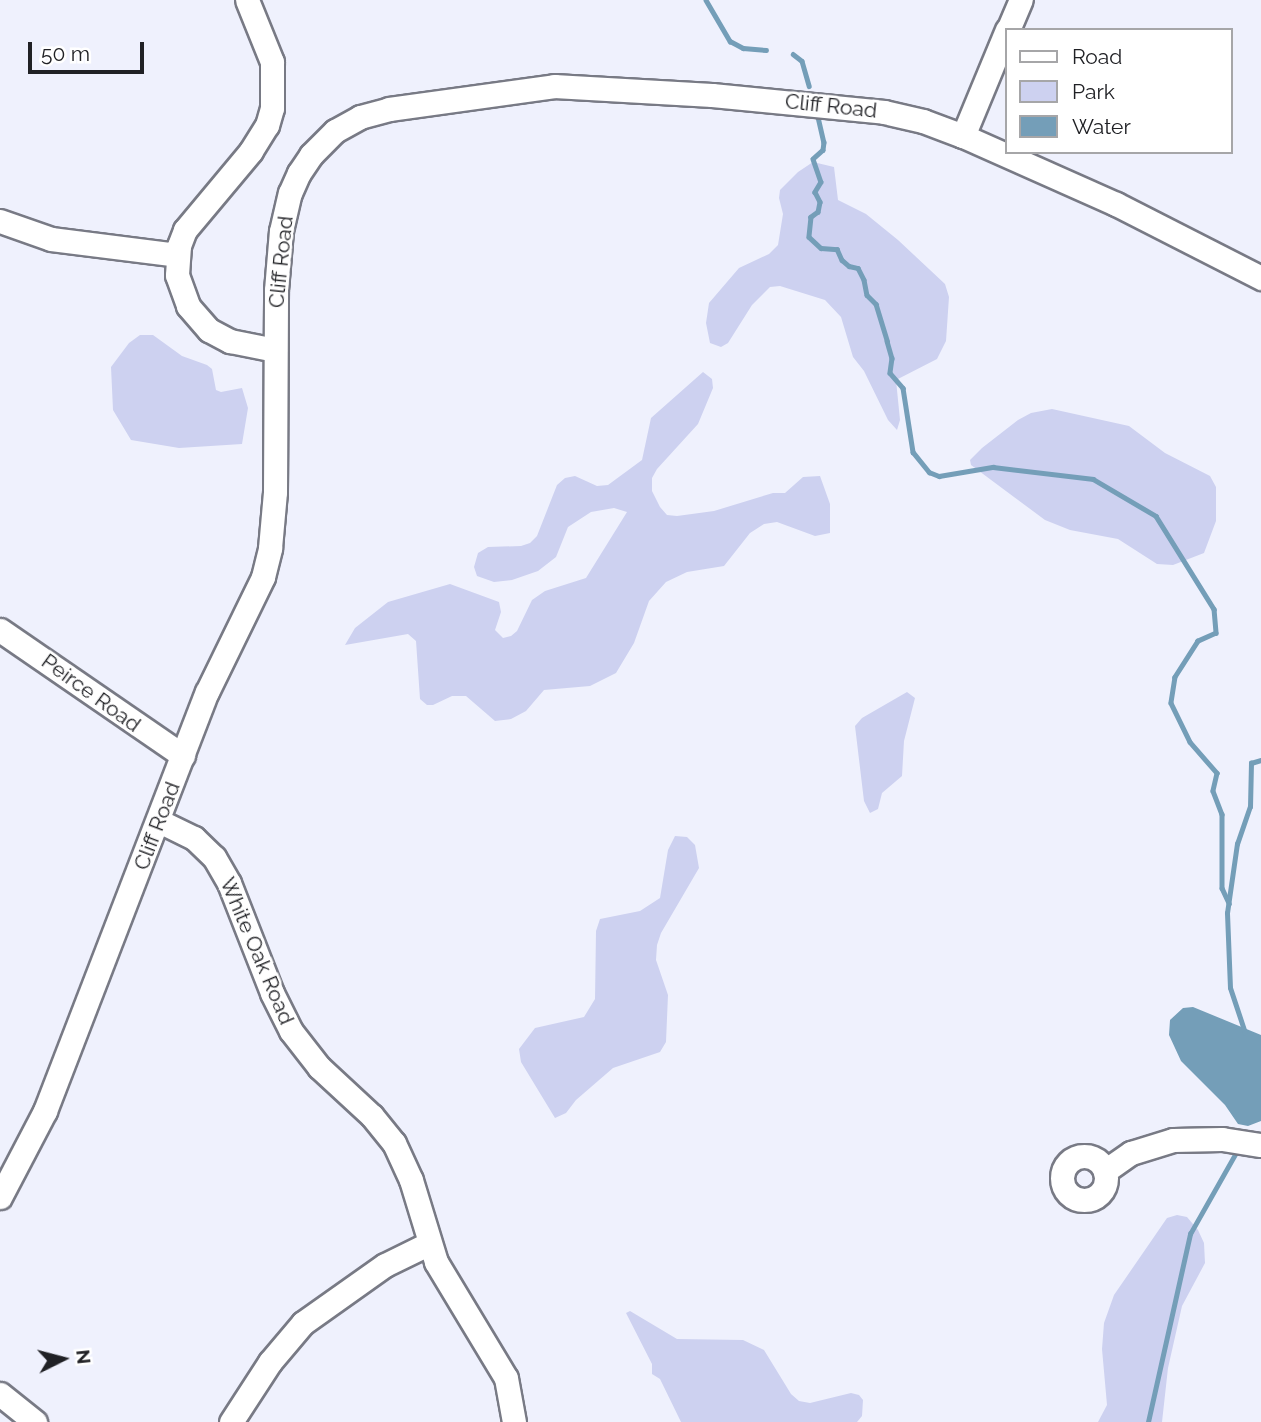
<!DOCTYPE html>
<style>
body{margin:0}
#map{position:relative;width:1261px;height:1422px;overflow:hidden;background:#eff1fd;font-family:Raleway,sans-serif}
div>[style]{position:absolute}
.green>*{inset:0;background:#cdd1f0}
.water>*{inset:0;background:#749eb8}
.stream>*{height:4.5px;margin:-2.25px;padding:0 2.25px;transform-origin:2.25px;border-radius:2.25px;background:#749eb8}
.roads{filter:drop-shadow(2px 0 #787a85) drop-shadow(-2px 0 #787a85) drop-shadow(0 2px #787a85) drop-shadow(0 -2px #787a85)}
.minor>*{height:23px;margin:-11.5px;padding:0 11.5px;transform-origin:11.5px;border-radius:11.5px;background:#fff}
.minor>.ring{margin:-11.5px;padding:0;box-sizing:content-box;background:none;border:23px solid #fff;border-radius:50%}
span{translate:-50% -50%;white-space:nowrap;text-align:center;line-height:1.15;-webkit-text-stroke:5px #fff;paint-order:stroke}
.street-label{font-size:21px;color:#202125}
.legend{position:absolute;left:1005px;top:28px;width:228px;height:126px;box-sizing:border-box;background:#fff;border:2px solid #a6a6a8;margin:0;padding:9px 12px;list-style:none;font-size:21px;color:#202125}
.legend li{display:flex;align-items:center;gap:14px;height:35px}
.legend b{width:35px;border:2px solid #a6a6a8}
.north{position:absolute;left:28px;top:1324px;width:70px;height:70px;-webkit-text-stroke:5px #fff;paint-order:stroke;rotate:84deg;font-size:19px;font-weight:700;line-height:28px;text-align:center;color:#202125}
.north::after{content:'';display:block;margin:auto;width:24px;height:32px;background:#202125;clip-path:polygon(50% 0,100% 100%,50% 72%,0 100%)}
.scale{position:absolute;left:28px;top:42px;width:116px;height:32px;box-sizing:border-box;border:4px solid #202125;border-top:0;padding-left:9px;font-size:21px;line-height:24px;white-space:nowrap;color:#202125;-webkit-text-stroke:5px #fff;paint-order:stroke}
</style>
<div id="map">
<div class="green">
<div style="clip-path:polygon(813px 162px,834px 167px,838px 200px,866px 214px,898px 240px,945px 284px,949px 297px,946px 341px,937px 359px,896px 380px,900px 420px,897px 430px,888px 420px,864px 371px,853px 357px,841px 317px,825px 300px,780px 286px,770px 287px,752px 305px,728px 343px,721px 347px,710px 343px,706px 323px,709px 303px,739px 268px,769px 254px,778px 245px,783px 214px,779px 198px,780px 190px,798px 172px)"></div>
<div style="clip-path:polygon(140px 335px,153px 335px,182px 356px,207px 365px,212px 369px,216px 390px,221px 392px,242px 388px,248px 408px,242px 444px,179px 448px,131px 440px,113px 410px,111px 367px,129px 343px)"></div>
<div style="clip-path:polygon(703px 372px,712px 379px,713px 388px,698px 424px,657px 469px,652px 478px,652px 491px,660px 507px,667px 515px,677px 516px,714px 511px,773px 493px,785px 493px,803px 477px,820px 476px,830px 504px,830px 533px,815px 536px,777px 522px,764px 524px,750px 533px,724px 566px,687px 572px,666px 582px,649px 601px,634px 643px,616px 673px,590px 686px,544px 690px,526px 711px,511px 719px,495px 721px,466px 696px,452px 696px,433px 705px,427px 705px,420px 699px,416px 641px,408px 634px,345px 645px,355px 628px,388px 602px,450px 584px,499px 602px,501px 612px,495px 630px,503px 638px,511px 636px,517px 631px,532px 600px,545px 591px,586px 578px,627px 512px,614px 508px,591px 512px,568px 527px,556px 557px,538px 571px,512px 580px,494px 582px,477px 576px,474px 567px,478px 553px,488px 547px,521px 546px,530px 543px,537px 536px,557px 485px,565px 478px,575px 476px,597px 486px,608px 485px,642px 460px,651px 418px)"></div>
<div style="clip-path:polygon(1052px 409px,1129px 426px,1165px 453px,1210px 476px,1216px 487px,1216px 521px,1204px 553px,1173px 565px,1157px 564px,1118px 539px,1070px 530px,1045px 520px,971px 465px,970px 460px,982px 448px,1018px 420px,1031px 413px)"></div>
<div style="clip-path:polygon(907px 692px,915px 698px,904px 741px,902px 776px,882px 793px,878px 809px,870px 813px,864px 801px,855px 726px,862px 718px)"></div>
<div style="clip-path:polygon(675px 836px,687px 837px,695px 845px,699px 868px,661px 933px,657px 945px,656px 960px,668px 995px,666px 1042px,660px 1052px,613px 1068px,576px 1100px,566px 1113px,555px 1118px,521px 1062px,519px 1049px,535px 1028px,584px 1017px,595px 999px,596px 931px,600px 919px,640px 911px,660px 898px,668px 850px)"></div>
<div style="clip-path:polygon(1177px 1215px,1187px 1217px,1198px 1230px,1204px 1243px,1205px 1263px,1182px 1306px,1168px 1368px,1162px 1422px,1098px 1422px,1107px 1405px,1102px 1349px,1104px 1323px,1114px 1295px,1167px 1218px)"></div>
<div style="clip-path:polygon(630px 1311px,677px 1339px,743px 1340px,764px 1350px,791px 1394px,799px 1401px,810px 1403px,851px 1393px,859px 1395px,863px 1400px,862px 1416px,857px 1422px,681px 1422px,660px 1379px,652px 1374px,652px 1364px,626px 1313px)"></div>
</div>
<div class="water">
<div style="clip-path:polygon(1193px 1007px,1261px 1035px,1261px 1121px,1248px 1126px,1238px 1124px,1225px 1105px,1181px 1061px,1169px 1035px,1170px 1020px,1183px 1008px)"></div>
</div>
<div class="stream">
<div style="left:706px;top:0;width:48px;rotate:59.7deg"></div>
<div style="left:730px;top:41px;width:15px;rotate:28deg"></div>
<div style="left:743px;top:48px;width:23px;rotate:5deg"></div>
<div style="left:793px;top:54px;width:11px;rotate:38deg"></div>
<div style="left:802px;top:61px;width:26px;rotate:74deg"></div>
<div style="left:818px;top:117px;width:26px;rotate:77deg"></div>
<div style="left:824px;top:142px;width:8px;rotate:97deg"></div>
<div style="left:823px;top:150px;width:13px;rotate:138deg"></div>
<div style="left:813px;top:159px;width:24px;rotate:71deg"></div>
<div style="left:821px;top:182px;width:12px;rotate:121deg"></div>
<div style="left:815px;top:192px;width:11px;rotate:63deg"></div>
<div style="left:820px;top:202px;width:10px;rotate:101deg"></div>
<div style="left:818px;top:212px;width:9px;rotate:144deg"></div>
<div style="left:811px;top:217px;width:20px;rotate:96deg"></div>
<div style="left:809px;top:237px;width:16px;rotate:43deg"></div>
<div style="left:821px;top:248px;width:16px;rotate:4deg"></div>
<div style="left:837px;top:249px;width:12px;rotate:66deg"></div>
<div style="left:842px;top:260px;width:9px;rotate:41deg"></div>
<div style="left:849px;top:266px;width:9px;rotate:13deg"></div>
<div style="left:858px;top:268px;width:13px;rotate:63deg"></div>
<div style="left:864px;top:280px;width:15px;rotate:79deg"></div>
<div style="left:867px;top:295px;width:13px;rotate:45deg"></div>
<div style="left:876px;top:304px;width:39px;rotate:73deg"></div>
<div style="left:887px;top:341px;width:18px;rotate:74deg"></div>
<div style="left:892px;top:358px;width:15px;rotate:98deg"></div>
<div style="left:890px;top:373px;width:20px;rotate:49deg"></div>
<div style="left:903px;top:388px;width:65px;rotate:81.1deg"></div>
<div style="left:913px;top:452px;width:26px;rotate:51deg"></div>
<div style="left:929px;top:472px;width:11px;rotate:22deg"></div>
<div style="left:939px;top:476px;width:55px;rotate:-9.5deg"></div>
<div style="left:993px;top:467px;width:101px;rotate:6.8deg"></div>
<div style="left:1093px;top:479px;width:73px;rotate:30.4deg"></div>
<div style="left:1156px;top:516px;width:110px;rotate:58.1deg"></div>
<div style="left:1214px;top:609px;width:24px;rotate:85deg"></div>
<div style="left:1216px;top:633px;width:20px;rotate:156deg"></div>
<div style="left:1198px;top:641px;width:43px;rotate:122.6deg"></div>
<div style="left:1175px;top:677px;width:26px;rotate:99deg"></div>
<div style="left:1171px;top:703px;width:43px;rotate:64deg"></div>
<div style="left:1190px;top:742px;width:41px;rotate:48.9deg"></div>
<div style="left:1217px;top:773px;width:18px;rotate:103deg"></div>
<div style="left:1213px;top:791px;width:25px;rotate:69deg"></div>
<div style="left:1222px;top:814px;width:74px;rotate:90deg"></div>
<div style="left:1222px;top:888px;width:17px;rotate:65deg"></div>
<div style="left:1245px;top:1033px;width:47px;rotate:-108.4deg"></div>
<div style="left:1230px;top:988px;width:75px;rotate:-92.3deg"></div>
<div style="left:1227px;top:913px;width:70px;rotate:-81.8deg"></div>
<div style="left:1237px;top:844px;width:39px;rotate:-71deg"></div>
<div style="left:1250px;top:807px;width:44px;rotate:-88.7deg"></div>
<div style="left:1251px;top:763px;width:10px;rotate:-17deg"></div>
<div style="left:1148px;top:1422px;width:193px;rotate:-77.4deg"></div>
<div style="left:1190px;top:1234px;width:98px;rotate:-60.5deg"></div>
</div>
<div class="roads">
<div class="minor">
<div style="left:247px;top:0;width:67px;rotate:68deg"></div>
<div style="left:272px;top:62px;width:46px;rotate:90deg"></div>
<div style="left:272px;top:108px;width:18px;rotate:106deg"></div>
<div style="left:267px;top:125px;width:31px;rotate:122deg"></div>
<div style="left:251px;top:151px;width:103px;rotate:129.9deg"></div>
<div style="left:185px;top:230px;width:17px;rotate:111deg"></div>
<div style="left:179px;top:246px;width:29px;rotate:94deg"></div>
<div style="left:177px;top:275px;width:33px;rotate:70deg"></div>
<div style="left:188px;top:306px;width:32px;rotate:49deg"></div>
<div style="left:209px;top:330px;width:24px;rotate:28deg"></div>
<div style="left:230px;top:341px;width:46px;rotate:11.3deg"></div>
<div style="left:1008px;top:30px;width:33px;rotate:-67deg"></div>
<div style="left:963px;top:136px;width:115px;rotate:-67.5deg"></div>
<div style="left:0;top:221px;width:54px;rotate:19.4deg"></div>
<div style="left:51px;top:239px;width:127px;rotate:7.2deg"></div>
<div style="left:0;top:630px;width:222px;rotate:34.5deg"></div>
<div style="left:159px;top:821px;width:39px;rotate:26deg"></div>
<div style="left:194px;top:838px;width:28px;rotate:44deg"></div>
<div style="left:214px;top:857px;width:30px;rotate:60deg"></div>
<div style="left:229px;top:883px;width:118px;rotate:68.6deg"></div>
<div style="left:272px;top:993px;width:42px;rotate:63.4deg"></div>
<div style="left:291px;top:1031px;width:46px;rotate:52.1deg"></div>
<div style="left:319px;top:1067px;width:72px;rotate:42.8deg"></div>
<div style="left:372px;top:1116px;width:35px;rotate:51deg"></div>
<div style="left:394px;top:1143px;width:41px;rotate:65.3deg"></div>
<div style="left:411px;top:1180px;width:86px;rotate:73deg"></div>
<div style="left:436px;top:1262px;width:135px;rotate:58.9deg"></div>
<div style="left:506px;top:1378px;width:45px;rotate:79.7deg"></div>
<div class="ring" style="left:1062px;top:1156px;width:21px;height:21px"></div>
<div style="left:1105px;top:1171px;width:32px;rotate:-35deg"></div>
<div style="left:1131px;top:1153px;width:44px;rotate:-17.2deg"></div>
<div style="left:1173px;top:1140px;width:49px;rotate:-1.2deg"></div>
<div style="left:1222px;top:1139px;width:39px;rotate:9deg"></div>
<div style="left:0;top:1197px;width:97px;rotate:-62.4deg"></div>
<div style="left:45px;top:1111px;width:449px;rotate:-68.9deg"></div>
<div style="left:207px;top:692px;width:128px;rotate:-64deg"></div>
<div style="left:263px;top:577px;width:30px;rotate:-76deg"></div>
<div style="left:270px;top:548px;width:56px;rotate:-84.9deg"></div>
<div style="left:275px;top:492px;width:202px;rotate:-89.7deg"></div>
<div style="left:276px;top:290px;width:59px;rotate:-85.2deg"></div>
<div style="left:281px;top:231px;width:39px;rotate:-77deg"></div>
<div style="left:290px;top:193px;width:22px;rotate:-66deg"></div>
<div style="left:299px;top:173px;width:22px;rotate:-56deg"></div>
<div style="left:311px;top:155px;width:34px;rotate:-45deg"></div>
<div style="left:335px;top:131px;width:29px;rotate:-29deg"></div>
<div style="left:360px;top:117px;width:30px;rotate:-15deg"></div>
<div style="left:389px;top:109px;width:167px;rotate:-7.9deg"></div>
<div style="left:554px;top:86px;width:158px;rotate:3.3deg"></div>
<div style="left:712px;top:95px;width:173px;rotate:5.6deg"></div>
<div style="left:884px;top:112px;width:40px;rotate:13deg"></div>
<div style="left:923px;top:121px;width:43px;rotate:20.6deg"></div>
<div style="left:963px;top:136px;width:167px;rotate:24deg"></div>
<div style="left:1116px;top:204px;width:163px;rotate:27deg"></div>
<div style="left:0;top:1394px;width:45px;rotate:38.7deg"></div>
<div style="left:231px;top:1422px;width:72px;rotate:-57deg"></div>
<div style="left:270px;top:1362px;width:51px;rotate:-49.8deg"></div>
<div style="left:303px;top:1323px;width:100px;rotate:-35.3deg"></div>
<div style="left:385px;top:1265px;width:48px;rotate:-26deg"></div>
</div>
</div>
<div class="street-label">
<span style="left:831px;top:106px;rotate:6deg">Cliff Road</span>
<span style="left:281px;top:262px;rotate:-84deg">Cliff Road</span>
<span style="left:91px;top:693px;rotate:36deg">Peirce Road</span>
<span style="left:157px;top:826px;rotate:-69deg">Cliff Road</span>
<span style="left:257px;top:951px;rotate:67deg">White Oak Road</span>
</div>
<ul class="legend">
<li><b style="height:9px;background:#fff"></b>Road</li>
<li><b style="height:19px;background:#cdd1f0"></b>Park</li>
<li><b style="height:19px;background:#749eb8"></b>Water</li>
</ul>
<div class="north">N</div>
<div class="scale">50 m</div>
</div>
